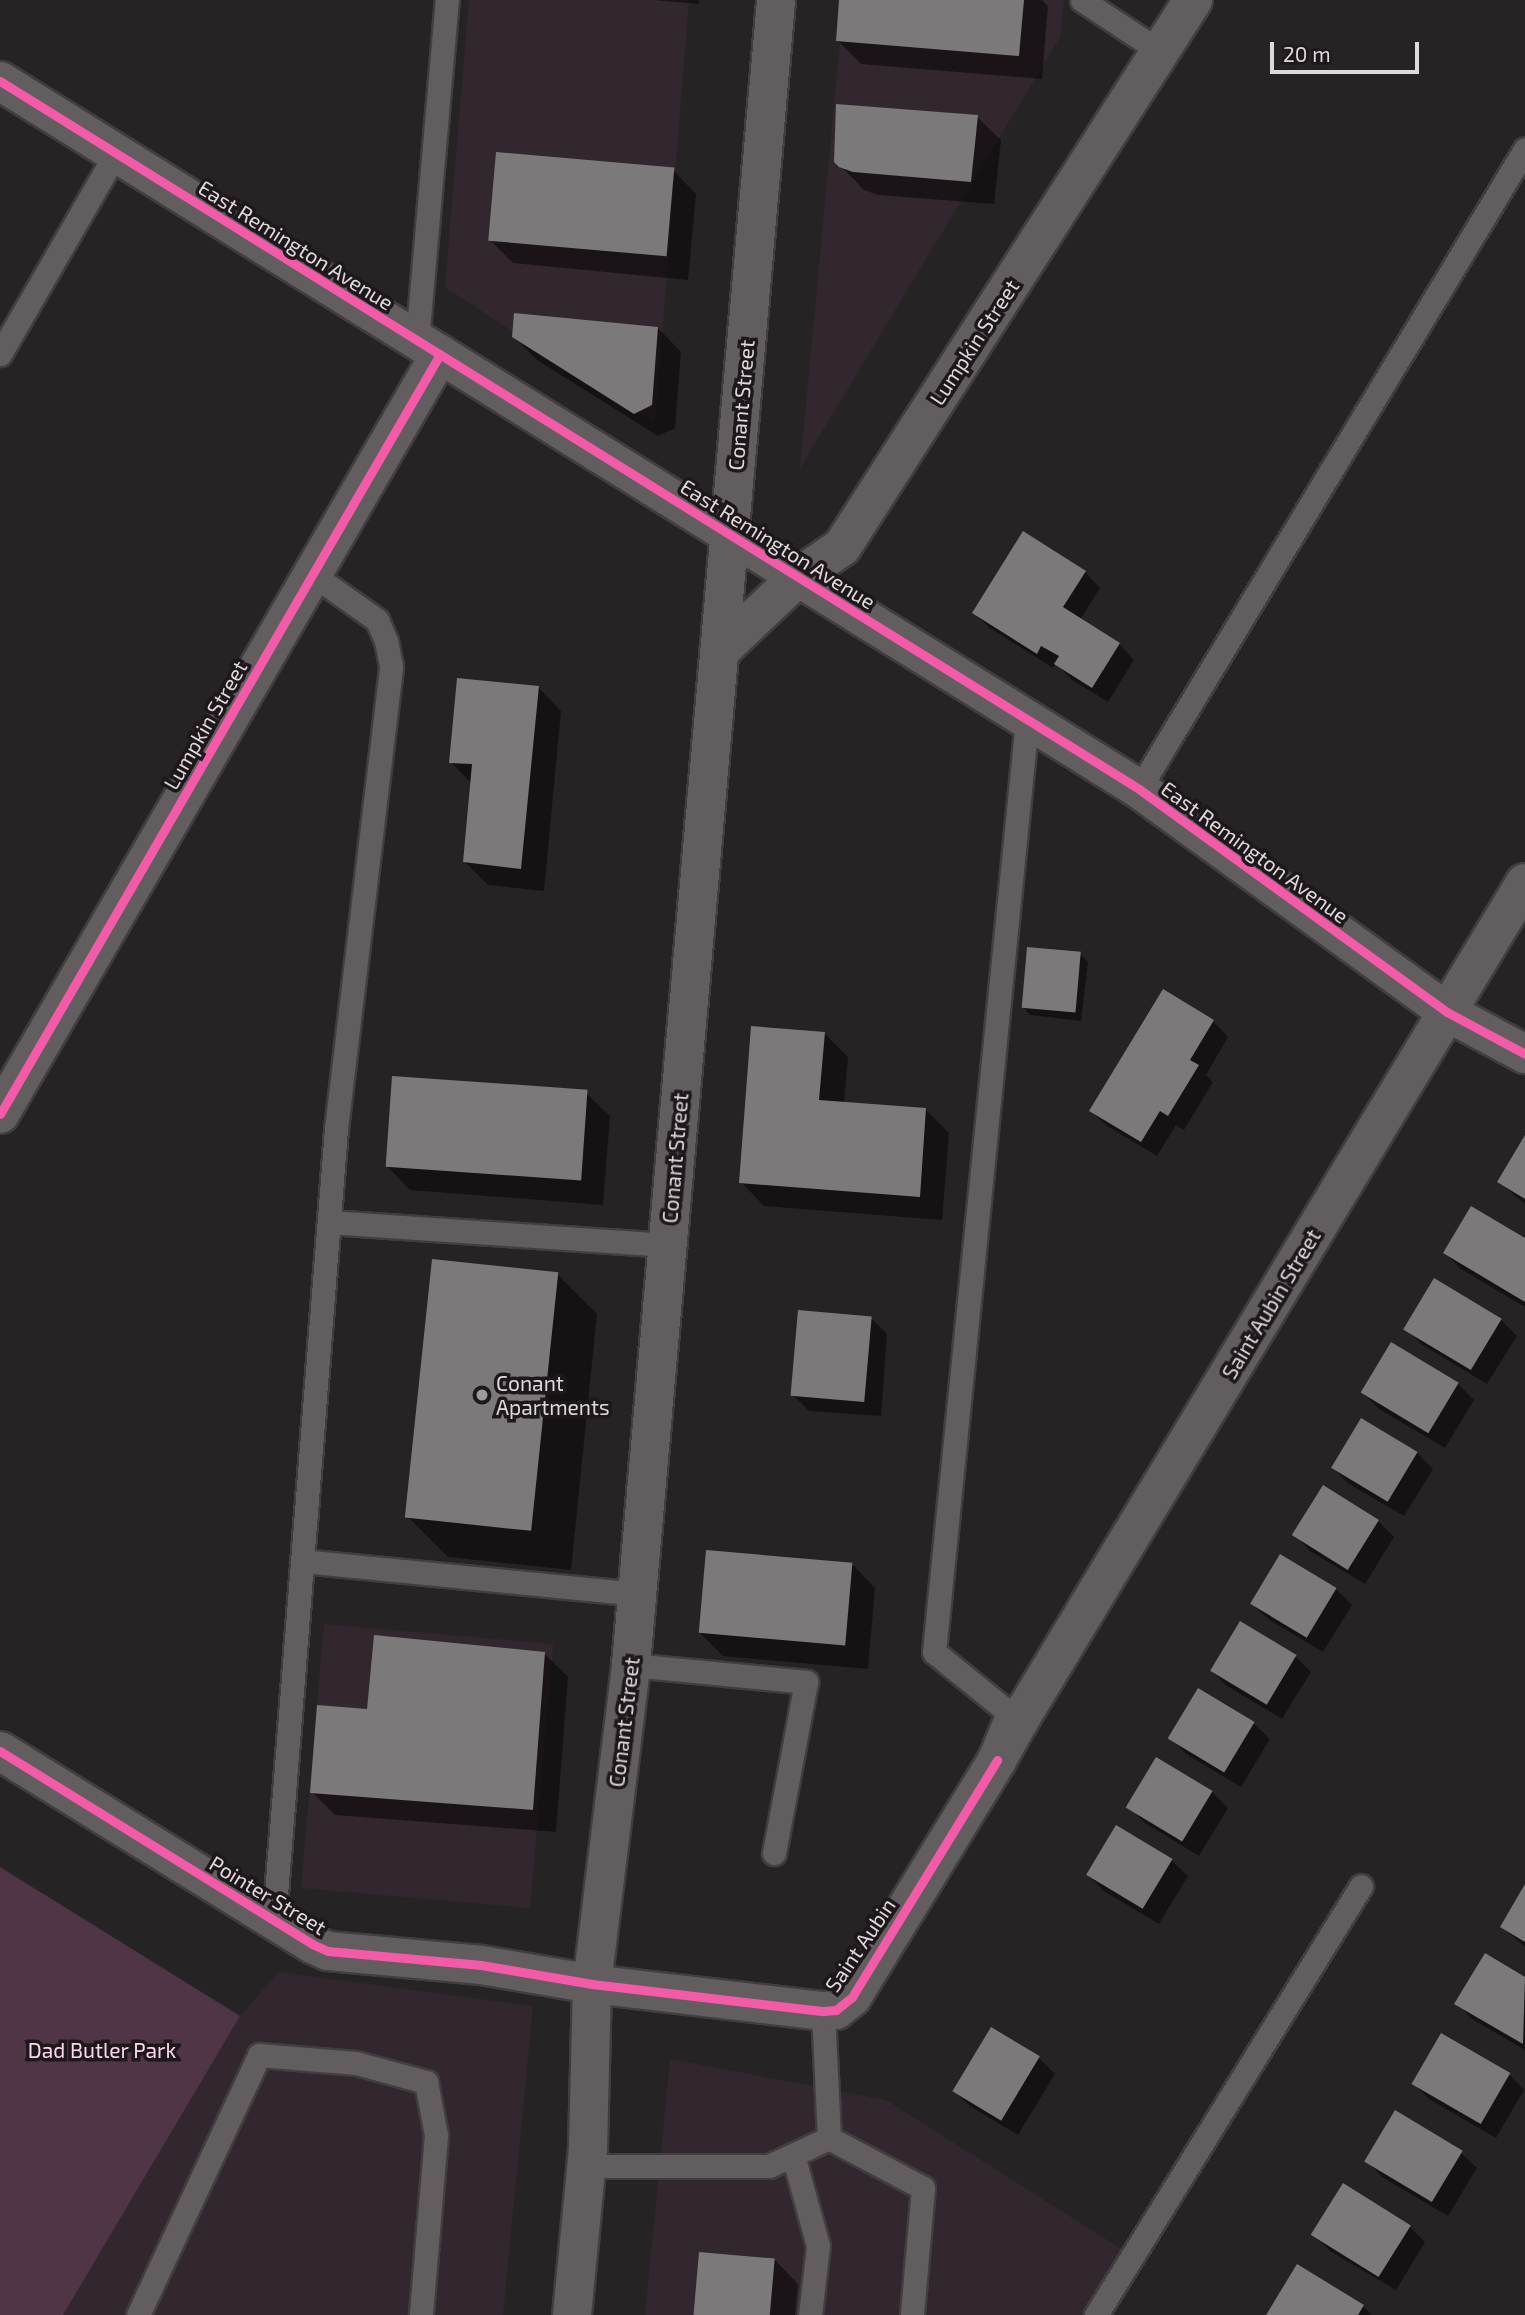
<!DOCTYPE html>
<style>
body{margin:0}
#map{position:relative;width:1525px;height:2315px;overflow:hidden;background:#262325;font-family:"Exo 2",sans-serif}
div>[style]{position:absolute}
.built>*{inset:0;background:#32272e;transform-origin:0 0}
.green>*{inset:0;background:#503547}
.shadow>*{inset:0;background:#0007}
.building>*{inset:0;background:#7b797a;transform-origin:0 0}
.roads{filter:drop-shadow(2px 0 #403e3f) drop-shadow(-2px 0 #403e3f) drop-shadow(0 2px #403e3f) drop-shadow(0 -2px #403e3f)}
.service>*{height:23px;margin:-11.5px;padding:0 11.5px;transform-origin:11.5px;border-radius:11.5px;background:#625e60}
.minor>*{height:38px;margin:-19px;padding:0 19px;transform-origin:19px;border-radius:19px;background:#625e60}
.secondary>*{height:38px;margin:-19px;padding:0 19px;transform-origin:19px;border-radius:19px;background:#625e60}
.cycleway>*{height:9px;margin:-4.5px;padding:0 4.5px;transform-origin:4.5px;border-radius:4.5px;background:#f35aa7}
.dots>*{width:19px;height:19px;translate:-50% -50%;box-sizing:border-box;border:4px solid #1e181c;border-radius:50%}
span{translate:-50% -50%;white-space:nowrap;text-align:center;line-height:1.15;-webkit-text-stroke:7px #1e181c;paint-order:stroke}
.street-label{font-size:21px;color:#dedadc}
.poi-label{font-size:21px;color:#dedadc}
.left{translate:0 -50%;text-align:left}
.park-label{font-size:21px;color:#fdd6ee}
.scale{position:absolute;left:1270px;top:42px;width:149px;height:32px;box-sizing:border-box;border:4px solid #dedadc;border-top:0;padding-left:9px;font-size:21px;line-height:24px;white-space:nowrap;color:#dedadc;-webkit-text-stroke:5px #1e181c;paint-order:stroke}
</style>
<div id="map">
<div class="built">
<div style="clip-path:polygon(469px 0,689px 0,655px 424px,445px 287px)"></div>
<div style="clip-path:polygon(844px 0,1064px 0,1060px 37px,800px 468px)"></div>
<div style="left:324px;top:1624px;width:230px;height:265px;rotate:5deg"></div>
<div style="clip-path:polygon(279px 1972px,533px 2006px,503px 2315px,63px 2315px,240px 2016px)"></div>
<div style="clip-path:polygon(670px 2059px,886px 2100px,1123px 2250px,1083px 2315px,645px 2315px)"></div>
</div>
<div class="green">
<div style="clip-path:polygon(0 1867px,240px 2016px,63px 2315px,0 2315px)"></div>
</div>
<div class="shadow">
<div style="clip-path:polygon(653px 0,699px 0,699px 4px)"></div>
<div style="clip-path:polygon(841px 0,1042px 0,1048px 6px,1042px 79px,861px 64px,838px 41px)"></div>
<div style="clip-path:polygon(977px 117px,1001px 140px,994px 204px,878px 195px,864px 190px,836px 161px)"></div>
<div style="clip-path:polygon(673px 170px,696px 194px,688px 280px,513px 263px,490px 240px)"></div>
<div style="clip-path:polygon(658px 328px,681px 352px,675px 428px,658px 436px,537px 360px,514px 337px)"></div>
<div style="clip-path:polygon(1085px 572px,1100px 588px,1080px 620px,1119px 644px,1134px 660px,1108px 702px,1072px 680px,1056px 663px,1053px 668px,990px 628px,974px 613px)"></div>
<div style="clip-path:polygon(538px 687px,561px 711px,544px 891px,488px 885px,465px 862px,472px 784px,451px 762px)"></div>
<div style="clip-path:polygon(1080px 954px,1088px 962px,1081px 1021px,1030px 1015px,1023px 1007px)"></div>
<div style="clip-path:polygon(1213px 1021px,1228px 1037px,1206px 1075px,1213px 1082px,1184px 1130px,1176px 1125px,1157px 1156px,1107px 1126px,1091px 1111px)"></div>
<div style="clip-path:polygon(824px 1033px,848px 1057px,844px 1103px,926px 1110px,949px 1133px,942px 1220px,764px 1206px,741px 1182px)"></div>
<div style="clip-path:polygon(586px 1093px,610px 1116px,603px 1205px,410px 1190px,387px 1166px)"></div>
<div style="clip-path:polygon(1525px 1139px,1525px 1204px,1499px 1182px)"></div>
<div style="clip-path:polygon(1525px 1240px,1525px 1307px,1461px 1269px,1445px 1253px)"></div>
<div style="clip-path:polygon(557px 1274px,597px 1314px,571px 1570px,448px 1557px,408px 1517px)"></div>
<div style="clip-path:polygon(871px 1318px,887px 1334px,881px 1416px,809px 1411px,793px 1395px)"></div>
<div style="clip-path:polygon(1501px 1320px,1517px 1336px,1487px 1384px,1421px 1344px,1406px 1328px)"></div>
<div style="clip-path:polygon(1458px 1384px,1474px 1400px,1445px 1448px,1379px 1409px,1363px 1393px)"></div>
<div style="clip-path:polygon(1417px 1453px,1433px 1469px,1404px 1516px,1349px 1484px,1333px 1468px)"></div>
<div style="clip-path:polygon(1378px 1521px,1394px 1537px,1365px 1584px,1310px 1551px,1295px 1535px)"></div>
<div style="clip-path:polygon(852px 1564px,875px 1588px,868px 1669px,723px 1656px,700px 1633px)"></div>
<div style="clip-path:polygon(1336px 1589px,1352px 1605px,1323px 1652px,1268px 1619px,1252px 1604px)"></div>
<div style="clip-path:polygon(544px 1653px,568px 1677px,556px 1832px,335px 1815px,312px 1792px,369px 1711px)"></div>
<div style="clip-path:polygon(1295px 1656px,1311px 1672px,1282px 1719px,1227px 1686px,1212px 1671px)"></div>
<div style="clip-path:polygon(1199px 1691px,1254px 1724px,1270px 1739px,1241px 1787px,1186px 1754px,1171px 1738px)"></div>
<div style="clip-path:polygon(1212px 1792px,1228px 1808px,1199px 1856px,1145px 1823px,1129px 1807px)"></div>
<div style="clip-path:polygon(1172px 1861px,1188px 1876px,1159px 1924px,1104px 1891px,1088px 1875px)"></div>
<div style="clip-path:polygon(1525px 1888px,1525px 1947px,1502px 1927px)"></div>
<div style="clip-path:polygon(1486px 1955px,1525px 1979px,1525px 2050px,1472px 2019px,1457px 2003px)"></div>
<div style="clip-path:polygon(992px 2029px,1039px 2058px,1055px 2074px,1018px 2135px,970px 2106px,954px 2091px)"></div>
<div style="clip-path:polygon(1509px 2074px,1524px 2090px,1496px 2138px,1429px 2099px,1413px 2083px)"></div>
<div style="clip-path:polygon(1395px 2113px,1461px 2153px,1477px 2168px,1448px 2216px,1382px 2177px,1367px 2161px)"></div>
<div style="clip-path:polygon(1409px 2226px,1425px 2242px,1396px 2290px,1330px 2251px,1314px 2235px)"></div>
<div style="clip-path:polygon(775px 2260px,798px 2284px,795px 2315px,696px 2315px)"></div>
<div style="clip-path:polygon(1363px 2306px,1372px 2315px,1268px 2315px)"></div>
</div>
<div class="building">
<div style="clip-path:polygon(839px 0,1024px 0,1019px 56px,836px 41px)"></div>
<div style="clip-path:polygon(836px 104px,978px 115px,971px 182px,853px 172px,839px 167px,834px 162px)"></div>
<div style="left:496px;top:152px;width:179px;height:89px;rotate:5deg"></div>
<div style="clip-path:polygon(514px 313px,658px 327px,652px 405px,634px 414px,512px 337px)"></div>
<div style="clip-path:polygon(1023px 531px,1086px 571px,1063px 607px,1120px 643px,1092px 688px,1054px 664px,1059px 656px,1041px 646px,1037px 654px,972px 613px)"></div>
<div style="clip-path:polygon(457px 678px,539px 686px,521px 869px,463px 862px,472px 764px,449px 763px)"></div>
<div style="left:1027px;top:947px;width:54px;height:61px;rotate:5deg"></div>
<div style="clip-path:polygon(1163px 989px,1214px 1020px,1190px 1060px,1199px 1065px,1168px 1116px,1160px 1111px,1141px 1142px,1089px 1111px)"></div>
<div style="clip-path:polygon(751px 1026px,825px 1032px,819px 1100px,926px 1108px,920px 1197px,739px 1183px)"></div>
<div style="left:392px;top:1076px;width:196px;height:91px;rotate:4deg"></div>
<div style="clip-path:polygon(1525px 1135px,1525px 1199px,1497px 1182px)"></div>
<div style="clip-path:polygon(1471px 1206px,1525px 1238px,1525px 1302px,1443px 1253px)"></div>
<div style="left:432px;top:1259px;width:127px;height:260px;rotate:6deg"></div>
<div style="left:1434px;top:1278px;width:79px;height:60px;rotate:31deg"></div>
<div style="left:798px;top:1310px;width:74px;height:86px;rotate:5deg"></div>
<div style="left:1391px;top:1342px;width:79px;height:59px;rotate:31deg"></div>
<div style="left:1361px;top:1418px;width:66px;height:58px;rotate:31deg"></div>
<div style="left:1323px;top:1485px;width:66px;height:59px;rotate:32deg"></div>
<div style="left:706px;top:1550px;width:147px;height:83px;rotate:5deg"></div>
<div style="left:1280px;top:1554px;width:66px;height:58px;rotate:31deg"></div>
<div style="left:1240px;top:1621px;width:66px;height:58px;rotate:31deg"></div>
<div style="clip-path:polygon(374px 1635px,545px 1652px,533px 1810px,310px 1793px,317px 1705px,367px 1709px)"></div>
<div style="left:1198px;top:1688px;width:66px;height:59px;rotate:31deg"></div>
<div style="left:1156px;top:1757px;width:66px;height:59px;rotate:31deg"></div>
<div style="left:1116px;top:1825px;width:66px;height:58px;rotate:31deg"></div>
<div style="clip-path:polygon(1525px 1884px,1525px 1942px,1500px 1927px)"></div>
<div style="clip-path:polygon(1485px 1953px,1525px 1977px,1523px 2044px,1454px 2004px)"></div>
<div style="left:991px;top:2027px;width:57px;height:75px;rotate:31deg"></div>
<div style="left:1441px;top:2033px;width:80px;height:59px;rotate:30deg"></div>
<div style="left:1395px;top:2110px;width:79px;height:60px;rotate:31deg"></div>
<div style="left:1343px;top:2183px;width:80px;height:61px;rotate:32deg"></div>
<div style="left:699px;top:2252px;width:76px;height:63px;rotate:5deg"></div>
<div style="clip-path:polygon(1297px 2264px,1364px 2305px,1358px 2315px,1266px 2315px)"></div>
</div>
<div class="roads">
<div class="service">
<div style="left:1082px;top:0;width:95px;rotate:33.4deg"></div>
<div style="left:417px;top:341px;width:342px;rotate:-85deg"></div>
<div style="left:0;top:354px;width:232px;rotate:-60deg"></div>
<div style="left:1139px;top:789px;width:747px;rotate:-58.9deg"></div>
<div style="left:329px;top:1222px;width:339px;rotate:3.9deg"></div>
<div style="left:302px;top:1561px;width:337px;rotate:5.6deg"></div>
<div style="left:631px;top:1665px;width:176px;rotate:5.5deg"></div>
<div style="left:806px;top:1682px;width:174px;rotate:100.6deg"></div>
<div style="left:1019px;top:1721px;width:109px;rotate:-140.9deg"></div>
<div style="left:934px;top:1652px;width:937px;rotate:-84.3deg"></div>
<div style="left:274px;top:1920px;width:793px;rotate:-85.52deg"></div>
<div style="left:336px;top:1129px;width:466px;rotate:-83.2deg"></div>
<div style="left:391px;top:666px;width:25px;rotate:-101deg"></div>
<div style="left:386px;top:641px;width:23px;rotate:-113deg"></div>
<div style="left:377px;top:620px;width:80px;rotate:-144.7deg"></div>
<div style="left:823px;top:2011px;width:127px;rotate:87.3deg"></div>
<div style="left:829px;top:2138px;width:106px;rotate:28deg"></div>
<div style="left:923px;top:2188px;width:127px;rotate:95deg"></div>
<div style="left:793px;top:2155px;width:94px;rotate:74.6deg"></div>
<div style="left:818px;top:2246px;width:69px;rotate:96.6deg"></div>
<div style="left:586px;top:2166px;width:183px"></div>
<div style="left:769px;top:2166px;width:66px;rotate:-25deg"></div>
<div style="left:138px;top:2315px;width:287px;rotate:-65deg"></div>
<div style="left:259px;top:2055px;width:97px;rotate:4.7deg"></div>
<div style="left:356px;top:2063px;width:73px;rotate:15.2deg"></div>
<div style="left:426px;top:2082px;width:54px;rotate:79.3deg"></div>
<div style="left:436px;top:2135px;width:181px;rotate:94.8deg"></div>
<div style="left:1096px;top:2315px;width:504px;rotate:-58.3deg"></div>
</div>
<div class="minor">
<div style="left:0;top:81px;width:1341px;rotate:31.86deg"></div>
<div style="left:1139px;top:789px;width:380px;rotate:35.9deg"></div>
<div style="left:1447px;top:1012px;width:89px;rotate:28.3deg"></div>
<div style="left:719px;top:652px;width:109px;rotate:-43.5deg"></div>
<div style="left:798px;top:577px;width:53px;rotate:-34.3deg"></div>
<div style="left:842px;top:547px;width:650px;rotate:-57.31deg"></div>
<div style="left:0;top:1114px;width:878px;rotate:-59.93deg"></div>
<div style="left:1019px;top:1721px;width:45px;rotate:119.4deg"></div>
<div style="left:997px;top:1760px;width:47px;rotate:-67.3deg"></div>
<div style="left:1015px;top:1717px;width:6px;rotate:45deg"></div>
<div style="left:1019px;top:1721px;width:979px;rotate:-58.88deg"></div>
<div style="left:0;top:1751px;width:367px;rotate:31.7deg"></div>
<div style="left:312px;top:1944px;width:17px;rotate:24deg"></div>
<div style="left:328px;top:1951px;width:154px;rotate:5.2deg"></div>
<div style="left:481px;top:1965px;width:113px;rotate:9.7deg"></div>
<div style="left:592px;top:1984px;width:233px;rotate:6.7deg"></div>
<div style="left:823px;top:2011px;width:13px;rotate:-4deg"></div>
<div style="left:836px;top:2010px;width:21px;rotate:-39deg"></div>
<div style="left:852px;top:1997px;width:278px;rotate:-58.5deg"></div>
</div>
<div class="secondary">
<div style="left:572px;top:2315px;width:168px;rotate:-84.5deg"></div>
<div style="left:588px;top:2148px;width:164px;rotate:-88.6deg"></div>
<div style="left:592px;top:1984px;width:321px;rotate:-83deg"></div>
<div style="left:631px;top:1665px;width:1671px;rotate:-85.02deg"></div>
</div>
</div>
<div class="cycleway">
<div style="left:0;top:81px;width:1341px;rotate:31.86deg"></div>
<div style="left:1139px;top:789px;width:380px;rotate:35.9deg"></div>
<div style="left:1447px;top:1012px;width:89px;rotate:28.3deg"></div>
<div style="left:0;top:1114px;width:878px;rotate:-59.93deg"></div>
<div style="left:0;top:1751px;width:367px;rotate:31.7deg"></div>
<div style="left:312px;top:1944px;width:17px;rotate:24deg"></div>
<div style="left:328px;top:1951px;width:154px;rotate:5.2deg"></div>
<div style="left:481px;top:1965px;width:113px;rotate:9.7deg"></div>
<div style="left:592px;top:1984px;width:233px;rotate:6.7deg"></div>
<div style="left:823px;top:2011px;width:13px;rotate:-4deg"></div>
<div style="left:836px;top:2010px;width:21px;rotate:-39deg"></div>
<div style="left:852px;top:1997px;width:278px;rotate:-58.5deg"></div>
</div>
<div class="dots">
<div style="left:482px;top:1395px;background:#9e9a9c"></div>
</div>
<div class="street-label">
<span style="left:296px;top:245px;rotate:32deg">East Remington Avenue</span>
<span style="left:974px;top:342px;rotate:-57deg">Lumpkin Street</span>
<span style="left:741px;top:405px;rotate:-85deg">Conant Street</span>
<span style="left:778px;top:544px;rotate:32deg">East Remington Avenue</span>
<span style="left:205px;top:725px;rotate:-60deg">Lumpkin Street</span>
<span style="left:1255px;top:852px;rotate:36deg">East Remington Avenue</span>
<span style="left:675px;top:1158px;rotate:-85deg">Conant Street</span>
<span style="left:1271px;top:1304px;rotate:-59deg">Saint Aubin Street</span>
<span style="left:624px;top:1722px;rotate:-83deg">Conant Street</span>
<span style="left:268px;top:1895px;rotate:31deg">Pointer Street</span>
<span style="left:860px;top:1945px;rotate:-56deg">Saint Aubin</span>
</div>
<div class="poi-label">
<span class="left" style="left:496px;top:1395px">Conant<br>Apartments</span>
</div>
<div class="park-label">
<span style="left:102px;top:2050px">Dad Butler Park</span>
</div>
<div class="scale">20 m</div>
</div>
